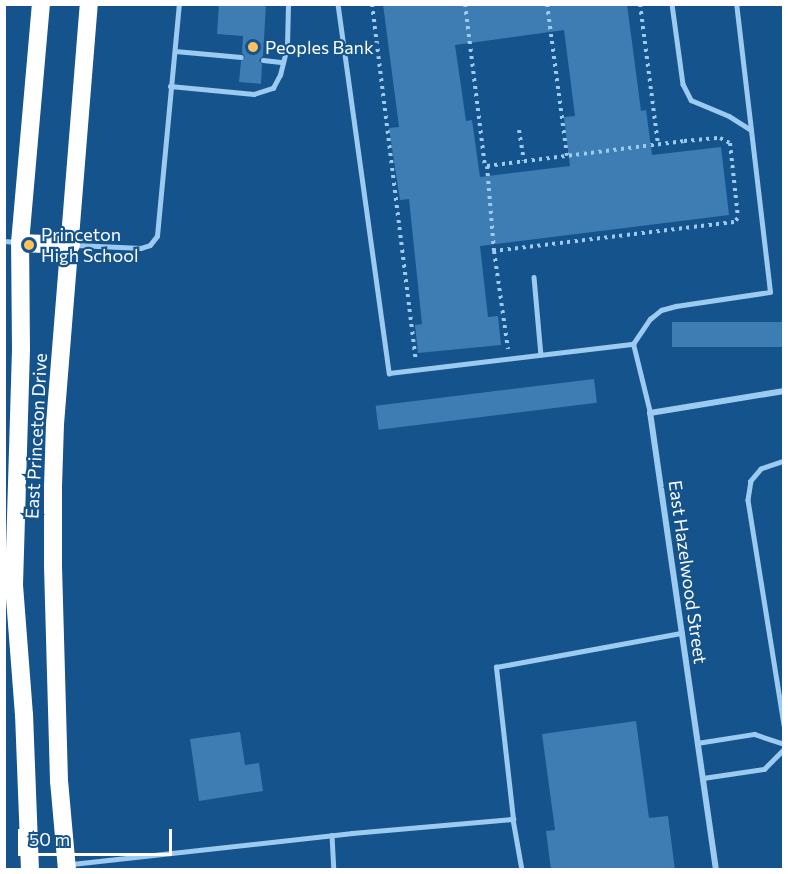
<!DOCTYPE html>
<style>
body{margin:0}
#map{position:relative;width:788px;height:874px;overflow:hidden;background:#14538b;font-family:Commissioner,sans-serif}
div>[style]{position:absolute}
.building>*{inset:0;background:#3d7db4;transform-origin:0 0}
.path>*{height:4px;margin-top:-2px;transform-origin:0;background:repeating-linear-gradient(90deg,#9ccaf0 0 3px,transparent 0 7.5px)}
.lane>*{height:4.5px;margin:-2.25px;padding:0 2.25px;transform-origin:2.25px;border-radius:2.25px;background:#9ccaf0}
.street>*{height:6px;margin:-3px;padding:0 3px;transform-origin:3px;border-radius:3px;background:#9ccaf0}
.highway>*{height:18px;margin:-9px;padding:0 9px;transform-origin:9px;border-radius:9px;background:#fff}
.dots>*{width:16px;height:16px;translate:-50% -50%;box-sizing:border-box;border:3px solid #14538b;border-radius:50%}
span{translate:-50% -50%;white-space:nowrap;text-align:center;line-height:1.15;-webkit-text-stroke:4.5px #14538b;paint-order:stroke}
.poi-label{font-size:18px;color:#fff}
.left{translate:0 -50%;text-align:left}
.street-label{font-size:18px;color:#fff}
.frame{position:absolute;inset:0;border:6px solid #fff;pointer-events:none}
.scale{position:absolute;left:18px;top:829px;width:154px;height:27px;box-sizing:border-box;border:3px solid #fff;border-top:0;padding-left:8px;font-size:18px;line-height:21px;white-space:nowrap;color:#fff;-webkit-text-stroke:4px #14538b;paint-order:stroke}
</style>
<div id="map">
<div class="building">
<div style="clip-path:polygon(219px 4px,266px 4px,263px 56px,259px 60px,262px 64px,261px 84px,239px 82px,241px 61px,245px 57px,242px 53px,243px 36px,217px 34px)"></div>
<div style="clip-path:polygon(evenodd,383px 4px,627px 4px,641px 111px,646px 110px,652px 155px,721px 147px,729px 215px,480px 246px,488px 317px,498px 316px,501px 345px,418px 353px,415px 325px,422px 324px,409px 199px,400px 200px,389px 128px,399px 127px,383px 4px,564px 30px,575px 116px,564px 117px,570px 166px,480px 177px,472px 120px,466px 121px,455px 45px,564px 30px)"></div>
<div style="left:783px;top:322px;width:25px;height:111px;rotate:90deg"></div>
<div style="left:594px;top:379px;width:24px;height:220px;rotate:83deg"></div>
<div style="clip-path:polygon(636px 721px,649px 818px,668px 816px,675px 870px,551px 870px,546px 831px,555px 830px,542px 734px)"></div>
<div style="clip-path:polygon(240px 732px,245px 765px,259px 763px,263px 791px,199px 801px,190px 739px)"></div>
</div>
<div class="path">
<div style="left:372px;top:4px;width:359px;rotate:83deg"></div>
<div style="left:465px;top:4px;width:165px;rotate:83deg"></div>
<div style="left:547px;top:4px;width:153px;rotate:82.5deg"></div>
<div style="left:640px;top:4px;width:142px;rotate:82.7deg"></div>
<div style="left:519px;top:130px;width:31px;rotate:81deg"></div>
<div style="left:494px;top:251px;width:85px;rotate:-94.7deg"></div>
<div style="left:487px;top:166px;width:199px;rotate:-7.2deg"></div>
<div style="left:684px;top:141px;width:36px;rotate:-5deg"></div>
<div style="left:720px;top:138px;width:11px;rotate:27deg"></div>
<div style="left:730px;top:143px;width:75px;rotate:83.9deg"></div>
<div style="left:738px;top:218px;width:6px;rotate:135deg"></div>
<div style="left:734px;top:222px;width:242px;rotate:173.1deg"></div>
<div style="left:494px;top:251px;width:99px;rotate:81.9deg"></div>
</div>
<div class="lane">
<div style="left:338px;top:4px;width:373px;rotate:82.1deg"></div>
<div style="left:389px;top:373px;width:246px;rotate:-6.8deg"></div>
<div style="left:672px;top:4px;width:81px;rotate:82.2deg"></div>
<div style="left:683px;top:84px;width:18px;rotate:63deg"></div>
<div style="left:691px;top:100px;width:41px;rotate:22.8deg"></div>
<div style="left:729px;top:116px;width:26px;rotate:32deg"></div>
<div style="left:175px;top:51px;width:66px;rotate:5.2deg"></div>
<div style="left:263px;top:60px;width:20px;rotate:6deg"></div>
<div style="left:170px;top:86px;width:84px;rotate:5.4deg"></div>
<div style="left:254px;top:94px;width:20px;rotate:-18deg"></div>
<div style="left:273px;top:88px;width:15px;rotate:-62deg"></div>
<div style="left:280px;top:75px;width:30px;rotate:-76deg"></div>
<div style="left:287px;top:46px;width:42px;rotate:-88.6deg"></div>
<div style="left:4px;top:241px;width:13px;rotate:4deg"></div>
<div style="left:76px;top:245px;width:65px;rotate:2.6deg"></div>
<div style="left:141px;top:248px;width:9px;rotate:-18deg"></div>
<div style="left:150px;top:245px;width:11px;rotate:-52deg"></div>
<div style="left:157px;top:236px;width:233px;rotate:-84.6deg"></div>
<div style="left:534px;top:277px;width:78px;rotate:84.9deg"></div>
<div style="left:650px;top:413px;width:71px;rotate:-103.8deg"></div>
<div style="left:633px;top:344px;width:30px;rotate:-56deg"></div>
<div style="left:650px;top:319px;width:14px;rotate:-39deg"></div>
<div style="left:661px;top:310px;width:16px;rotate:-15deg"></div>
<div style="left:676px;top:306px;width:95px;rotate:-8.5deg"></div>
<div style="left:770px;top:292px;width:290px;rotate:-96.7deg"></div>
<div style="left:784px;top:461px;width:24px;rotate:161deg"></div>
<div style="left:761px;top:469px;width:16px;rotate:130deg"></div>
<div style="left:751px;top:481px;width:19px;rotate:99deg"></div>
<div style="left:748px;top:500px;width:228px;rotate:80.9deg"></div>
<div style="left:697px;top:743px;width:58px;rotate:-9deg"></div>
<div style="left:754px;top:734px;width:32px;rotate:18deg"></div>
<div style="left:703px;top:778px;width:62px;rotate:-8.4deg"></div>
<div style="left:764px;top:769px;width:28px;rotate:-45deg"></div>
<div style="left:513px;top:819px;width:52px;rotate:80deg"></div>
<div style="left:332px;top:835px;width:35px;rotate:87deg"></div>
<div style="left:72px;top:864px;width:282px;rotate:-6.3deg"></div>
<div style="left:352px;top:833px;width:162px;rotate:-5deg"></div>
<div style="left:513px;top:819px;width:153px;rotate:-96.4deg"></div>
<div style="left:496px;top:667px;width:189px;rotate:-10.4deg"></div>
</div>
<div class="street">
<div style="left:716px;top:870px;width:462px;rotate:-98.2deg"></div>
<div style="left:650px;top:413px;width:136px;rotate:-9.3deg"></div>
</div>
<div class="highway">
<div style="left:20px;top:243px;width:51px;rotate:2.2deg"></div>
<div style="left:30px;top:870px;width:155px;rotate:-92.2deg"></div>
<div style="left:24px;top:715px;width:130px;rotate:-94.4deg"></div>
<div style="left:14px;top:585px;width:235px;rotate:-88.3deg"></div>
<div style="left:21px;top:350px;width:107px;rotate:-90.5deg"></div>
<div style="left:20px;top:243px;width:240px;rotate:-85deg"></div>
<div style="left:67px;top:870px;width:89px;rotate:-95.1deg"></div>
<div style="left:59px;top:781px;width:216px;rotate:-91.6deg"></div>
<div style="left:53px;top:565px;width:78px;rotate:-90deg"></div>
<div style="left:53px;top:487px;width:63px;rotate:-88.2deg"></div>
<div style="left:55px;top:424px;width:421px;rotate:-85.4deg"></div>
</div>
<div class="dots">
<div style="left:253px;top:47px;background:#ffc15b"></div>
<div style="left:29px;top:245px;background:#ffc15b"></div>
</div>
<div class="poi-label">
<span class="left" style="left:265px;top:47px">Peoples Bank</span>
<span class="left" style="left:41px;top:245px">Princeton<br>High School</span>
</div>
<div class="street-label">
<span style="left:36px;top:436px;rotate:-87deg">East Princeton Drive</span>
<span style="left:688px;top:572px;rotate:82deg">East Hazelwood Street</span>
</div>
<div class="frame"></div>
<div class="scale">50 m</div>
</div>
